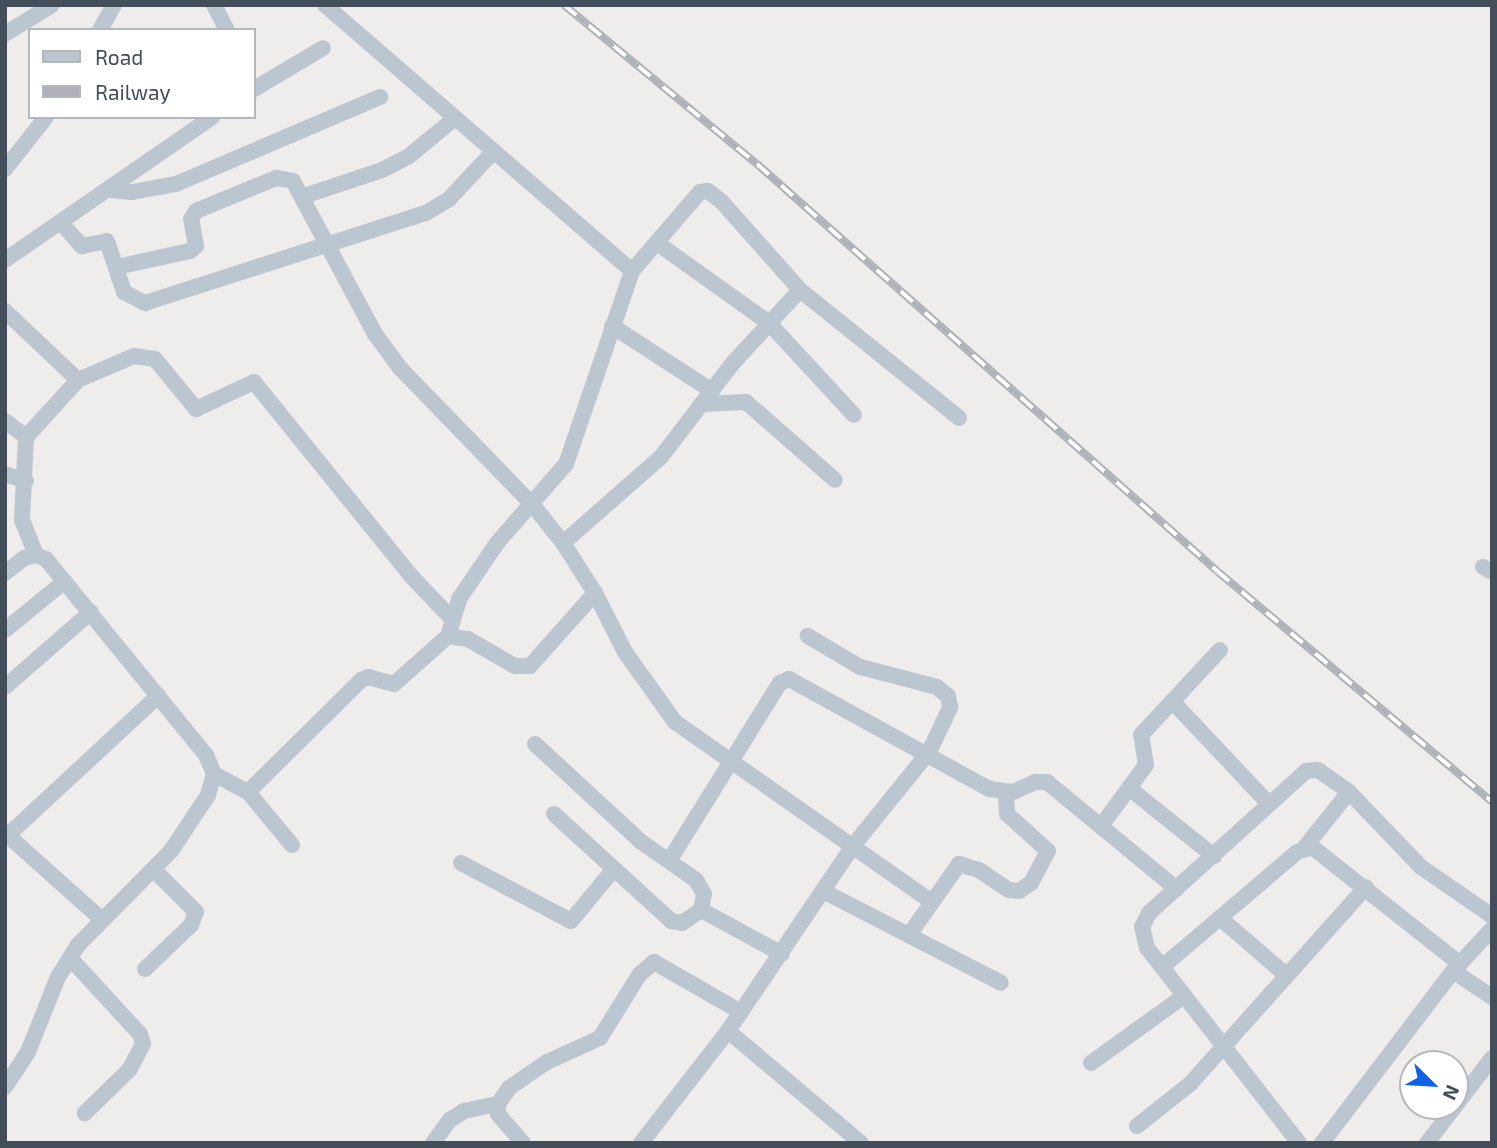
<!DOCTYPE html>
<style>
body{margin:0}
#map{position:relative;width:1497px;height:1148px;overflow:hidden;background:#efecec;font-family:"Exo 2",sans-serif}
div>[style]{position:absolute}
.street>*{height:16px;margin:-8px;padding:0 8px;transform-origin:8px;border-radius:8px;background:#bbc6d0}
.rail>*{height:8px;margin-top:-4px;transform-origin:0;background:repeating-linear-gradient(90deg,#fff 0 16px,#aeb1b7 0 32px);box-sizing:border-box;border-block:2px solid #aeb1b7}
span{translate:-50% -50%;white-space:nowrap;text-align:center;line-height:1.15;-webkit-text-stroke:5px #fff;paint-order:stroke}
.frame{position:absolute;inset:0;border:7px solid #434e5a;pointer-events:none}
.legend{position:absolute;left:28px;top:28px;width:228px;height:91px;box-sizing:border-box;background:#fff;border:2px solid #b4b8bd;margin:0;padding:9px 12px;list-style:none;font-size:21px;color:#434e5a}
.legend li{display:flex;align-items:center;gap:14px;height:35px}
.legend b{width:35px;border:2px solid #b4b8bd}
.north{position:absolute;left:1399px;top:1050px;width:70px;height:70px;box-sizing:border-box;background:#fff;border:2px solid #b4b8bd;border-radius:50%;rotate:114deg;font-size:19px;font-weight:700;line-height:28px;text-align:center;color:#434e5a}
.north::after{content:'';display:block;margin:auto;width:24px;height:32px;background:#0f61e6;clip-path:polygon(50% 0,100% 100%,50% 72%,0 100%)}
</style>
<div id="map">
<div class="street">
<div style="left:214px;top:5px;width:28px;rotate:63deg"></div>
<div style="left:325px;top:5px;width:406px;rotate:40.9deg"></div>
<div style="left:100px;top:30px;width:29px;rotate:-61deg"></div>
<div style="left:5px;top:34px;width:55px;rotate:-31.7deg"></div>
<div style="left:254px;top:89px;width:80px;rotate:-30.7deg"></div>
<div style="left:5px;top:169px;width:66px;rotate:-51.7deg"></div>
<div style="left:110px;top:190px;width:22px;rotate:5deg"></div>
<div style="left:132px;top:192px;width:45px;rotate:-10.3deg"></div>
<div style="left:176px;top:184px;width:222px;rotate:-23.1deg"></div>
<div style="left:304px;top:196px;width:82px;rotate:-18.4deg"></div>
<div style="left:382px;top:170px;width:30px;rotate:-27deg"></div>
<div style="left:409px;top:156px;width:58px;rotate:-39.4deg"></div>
<div style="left:62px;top:224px;width:30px;rotate:48deg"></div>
<div style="left:82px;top:246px;width:25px;rotate:-11deg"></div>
<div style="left:107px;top:241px;width:54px;rotate:71.6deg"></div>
<div style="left:124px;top:292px;width:24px;rotate:28deg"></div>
<div style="left:145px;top:303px;width:295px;rotate:-17.8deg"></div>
<div style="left:426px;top:213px;width:27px;rotate:-31deg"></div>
<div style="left:449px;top:199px;width:63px;rotate:-46.9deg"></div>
<div style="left:657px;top:243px;width:138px;rotate:35.5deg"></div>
<div style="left:769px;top:323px;width:125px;rotate:47.3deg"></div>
<div style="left:5px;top:260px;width:252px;rotate:-34.6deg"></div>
<div style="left:117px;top:267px;width:75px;rotate:-12.4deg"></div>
<div style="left:190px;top:251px;width:8px;rotate:-40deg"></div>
<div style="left:196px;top:246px;width:27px;rotate:-100deg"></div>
<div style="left:191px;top:219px;width:9px;rotate:-58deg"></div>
<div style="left:196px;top:211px;width:87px;rotate:-22.4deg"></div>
<div style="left:276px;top:178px;width:17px;rotate:10deg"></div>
<div style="left:293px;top:181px;width:174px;rotate:61.8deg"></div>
<div style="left:375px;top:334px;width:42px;rotate:53.7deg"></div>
<div style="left:400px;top:368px;width:190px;rotate:45.9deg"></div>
<div style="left:532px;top:504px;width:50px;rotate:51.5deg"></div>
<div style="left:563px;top:543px;width:59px;rotate:57.4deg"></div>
<div style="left:595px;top:593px;width:66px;rotate:63deg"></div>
<div style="left:625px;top:652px;width:86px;rotate:54.5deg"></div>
<div style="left:675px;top:722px;width:312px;rotate:35deg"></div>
<div style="left:5px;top:311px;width:100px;rotate:43.4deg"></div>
<div style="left:612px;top:326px;width:119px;rotate:33deg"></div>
<div style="left:701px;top:404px;width:45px;rotate:-2.5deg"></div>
<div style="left:746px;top:402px;width:118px;rotate:41.2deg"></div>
<div style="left:5px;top:421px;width:26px;rotate:37deg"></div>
<div style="left:26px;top:437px;width:77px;rotate:-47.6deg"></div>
<div style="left:78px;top:380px;width:61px;rotate:-23.2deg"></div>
<div style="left:134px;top:356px;width:21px;rotate:8deg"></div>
<div style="left:155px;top:359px;width:65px;rotate:50.6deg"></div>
<div style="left:196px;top:409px;width:64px;rotate:-25deg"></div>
<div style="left:254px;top:382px;width:251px;rotate:51deg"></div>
<div style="left:412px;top:577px;width:57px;rotate:46.4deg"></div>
<div style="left:26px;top:437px;width:83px;rotate:92.8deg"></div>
<div style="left:22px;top:520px;width:38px;rotate:68deg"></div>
<div style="left:5px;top:474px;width:22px;rotate:18deg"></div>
<div style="left:563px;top:543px;width:130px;rotate:-41.3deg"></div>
<div style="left:661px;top:457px;width:117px;rotate:-52.6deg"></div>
<div style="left:732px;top:364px;width:100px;rotate:-47.4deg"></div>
<div style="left:1483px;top:567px;width:10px;rotate:29deg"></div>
<div style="left:5px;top:573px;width:24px;rotate:-38deg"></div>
<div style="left:24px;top:558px;width:12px;rotate:-14deg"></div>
<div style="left:36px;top:555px;width:11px;rotate:22deg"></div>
<div style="left:46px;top:559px;width:253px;rotate:50.8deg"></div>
<div style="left:206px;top:755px;width:21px;rotate:67deg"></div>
<div style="left:214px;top:774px;width:38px;rotate:28deg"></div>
<div style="left:248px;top:792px;width:69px;rotate:50.3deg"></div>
<div style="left:5px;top:630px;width:77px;rotate:-39.2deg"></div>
<div style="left:448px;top:636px;width:39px;rotate:-73deg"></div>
<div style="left:459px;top:599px;width:68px;rotate:-55.8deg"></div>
<div style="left:497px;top:543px;width:105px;rotate:-48.9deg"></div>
<div style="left:566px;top:464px;width:204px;rotate:-71.1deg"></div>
<div style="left:632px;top:271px;width:104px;rotate:-49.3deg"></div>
<div style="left:700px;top:192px;width:8px;rotate:-7deg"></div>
<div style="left:708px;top:191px;width:18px;rotate:38deg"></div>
<div style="left:722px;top:202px;width:118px;rotate:48.4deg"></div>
<div style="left:800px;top:290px;width:204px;rotate:38.8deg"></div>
<div style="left:5px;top:687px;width:114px;rotate:-41.1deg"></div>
<div style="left:1172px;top:701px;width:141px;rotate:46.7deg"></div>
<div style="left:535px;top:744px;width:143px;rotate:42.7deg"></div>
<div style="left:640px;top:841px;width:68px;rotate:34.9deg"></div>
<div style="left:696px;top:880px;width:16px;rotate:60deg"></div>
<div style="left:704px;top:894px;width:16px;rotate:101deg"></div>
<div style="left:1129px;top:788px;width:109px;rotate:38.7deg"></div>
<div style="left:248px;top:792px;width:159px;rotate:-44.7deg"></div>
<div style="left:361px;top:680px;width:8px;rotate:-23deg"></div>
<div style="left:368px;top:677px;width:27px;rotate:15deg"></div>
<div style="left:394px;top:684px;width:72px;rotate:-41.6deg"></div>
<div style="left:448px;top:636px;width:20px;rotate:9deg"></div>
<div style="left:468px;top:639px;width:54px;rotate:29.9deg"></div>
<div style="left:515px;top:666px;width:15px"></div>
<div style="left:530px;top:666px;width:98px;rotate:-48.3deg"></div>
<div style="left:554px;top:814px;width:159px;rotate:42.4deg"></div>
<div style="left:671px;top:921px;width:11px;rotate:10deg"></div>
<div style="left:682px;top:923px;width:23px;rotate:-34deg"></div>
<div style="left:701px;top:910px;width:92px;rotate:28.5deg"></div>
<div style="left:1101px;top:826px;width:76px;rotate:-53.6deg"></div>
<div style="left:1146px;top:765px;width:30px;rotate:-99deg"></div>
<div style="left:1141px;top:735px;width:116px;rotate:-47.1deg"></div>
<div style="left:5px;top:833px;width:127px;rotate:41.8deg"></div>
<div style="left:8px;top:835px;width:205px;rotate:-42.8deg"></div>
<div style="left:1305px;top:847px;width:70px;rotate:-51.3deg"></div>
<div style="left:669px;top:861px;width:210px;rotate:-58.1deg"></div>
<div style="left:780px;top:683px;width:10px;rotate:-24deg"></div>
<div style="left:789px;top:679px;width:228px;rotate:28.8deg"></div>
<div style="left:989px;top:789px;width:24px;rotate:7deg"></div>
<div style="left:1013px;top:792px;width:24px;rotate:-24deg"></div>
<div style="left:1035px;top:782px;width:12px"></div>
<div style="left:1047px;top:782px;width:168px;rotate:39.5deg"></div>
<div style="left:461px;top:863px;width:124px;rotate:27.8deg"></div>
<div style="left:571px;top:921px;width:66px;rotate:-50.5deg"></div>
<div style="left:823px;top:891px;width:200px;rotate:27.3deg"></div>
<div style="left:1220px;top:918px;width:87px;rotate:40.8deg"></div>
<div style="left:909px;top:935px;width:87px;rotate:-54.8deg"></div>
<div style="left:959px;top:864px;width:21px;rotate:17deg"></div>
<div style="left:979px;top:870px;width:36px;rotate:34deg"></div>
<div style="left:1009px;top:890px;width:10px;rotate:6deg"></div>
<div style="left:1019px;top:891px;width:14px;rotate:-34deg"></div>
<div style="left:1031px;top:883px;width:36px;rotate:-62deg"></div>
<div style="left:1048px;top:851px;width:55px;rotate:-137.9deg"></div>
<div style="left:1007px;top:814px;width:21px;rotate:-93deg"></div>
<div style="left:70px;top:958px;width:103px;rotate:47.4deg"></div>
<div style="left:140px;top:1034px;width:10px;rotate:73deg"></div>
<div style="left:143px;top:1044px;width:30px;rotate:118deg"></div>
<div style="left:129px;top:1070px;width:62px;rotate:135.7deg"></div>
<div style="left:1162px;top:967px;width:177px;rotate:-40.4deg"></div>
<div style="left:1297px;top:852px;width:16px;rotate:-18deg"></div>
<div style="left:1312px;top:847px;width:189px;rotate:38.3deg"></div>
<div style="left:145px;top:969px;width:64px;rotate:-43.7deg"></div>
<div style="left:191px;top:925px;width:14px;rotate:-69deg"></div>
<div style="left:196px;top:912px;width:59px;rotate:-135deg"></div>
<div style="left:1453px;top:971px;width:47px;rotate:33.7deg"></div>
<div style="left:728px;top:1031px;width:174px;rotate:40.1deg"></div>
<div style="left:1091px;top:1063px;width:115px;rotate:-35.8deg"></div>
<div style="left:5px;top:1087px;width:42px;rotate:-56.7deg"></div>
<div style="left:28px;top:1052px;width:81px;rotate:-68.2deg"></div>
<div style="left:58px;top:977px;width:38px;rotate:-58deg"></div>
<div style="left:78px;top:945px;width:132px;rotate:-45.3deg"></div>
<div style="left:171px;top:851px;width:67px;rotate:-56.5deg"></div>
<div style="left:208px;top:795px;width:22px;rotate:-74deg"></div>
<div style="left:1137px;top:1126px;width:68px;rotate:-38.4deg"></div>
<div style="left:1190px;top:1084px;width:264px;rotate:-48.2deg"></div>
<div style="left:433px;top:1143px;width:29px;rotate:-54deg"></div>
<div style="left:450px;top:1120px;width:17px;rotate:-33deg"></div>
<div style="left:464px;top:1111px;width:35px;rotate:-12deg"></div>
<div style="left:523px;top:1143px;width:38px;rotate:-131deg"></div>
<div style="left:498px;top:1114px;width:10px;rotate:-90deg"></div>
<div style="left:498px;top:1104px;width:19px;rotate:-55deg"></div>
<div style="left:509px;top:1088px;width:46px;rotate:-34.4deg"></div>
<div style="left:547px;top:1062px;width:58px;rotate:-24.4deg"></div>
<div style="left:600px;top:1038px;width:74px;rotate:-58.2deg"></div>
<div style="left:639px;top:975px;width:20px;rotate:-41deg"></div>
<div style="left:654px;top:962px;width:100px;rotate:29.9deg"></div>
<div style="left:641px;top:1143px;width:142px;rotate:-52.2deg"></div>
<div style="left:728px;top:1031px;width:222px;rotate:-56deg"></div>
<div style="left:852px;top:847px;width:122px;rotate:-51deg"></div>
<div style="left:929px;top:752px;width:49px;rotate:-64.5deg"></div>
<div style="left:950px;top:708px;width:12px;rotate:-99deg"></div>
<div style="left:948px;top:696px;width:14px;rotate:-141deg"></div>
<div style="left:937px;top:687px;width:80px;rotate:-165.4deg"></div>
<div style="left:860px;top:667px;width:61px;rotate:-149.2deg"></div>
<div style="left:1299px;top:1143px;width:247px;rotate:-127.9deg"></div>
<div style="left:1147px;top:948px;width:22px;rotate:-103deg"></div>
<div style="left:1142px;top:927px;width:16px;rotate:-63deg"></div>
<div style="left:1149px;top:913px;width:212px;rotate:-42.1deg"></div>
<div style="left:1306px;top:771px;width:12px;rotate:-5deg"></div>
<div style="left:1318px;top:770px;width:38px;rotate:35deg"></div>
<div style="left:1349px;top:792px;width:104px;rotate:46.2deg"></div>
<div style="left:1421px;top:867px;width:86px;rotate:34.6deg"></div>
<div style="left:1322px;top:1143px;width:216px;rotate:-52.7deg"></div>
<div style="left:1453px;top:971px;width:57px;rotate:-47.1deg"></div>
<div style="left:1427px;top:1143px;width:107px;rotate:-52.6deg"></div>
</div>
<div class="rail">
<div style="left:564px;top:5px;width:250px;rotate:39.5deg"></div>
<div style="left:757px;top:164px;width:614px;rotate:41.5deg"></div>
<div style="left:1217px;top:571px;width:359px;rotate:40deg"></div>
</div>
<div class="frame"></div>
<ul class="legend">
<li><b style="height:9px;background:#bbc6d0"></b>Road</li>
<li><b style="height:9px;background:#aeb1b7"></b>Railway</li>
</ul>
<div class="north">N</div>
</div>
